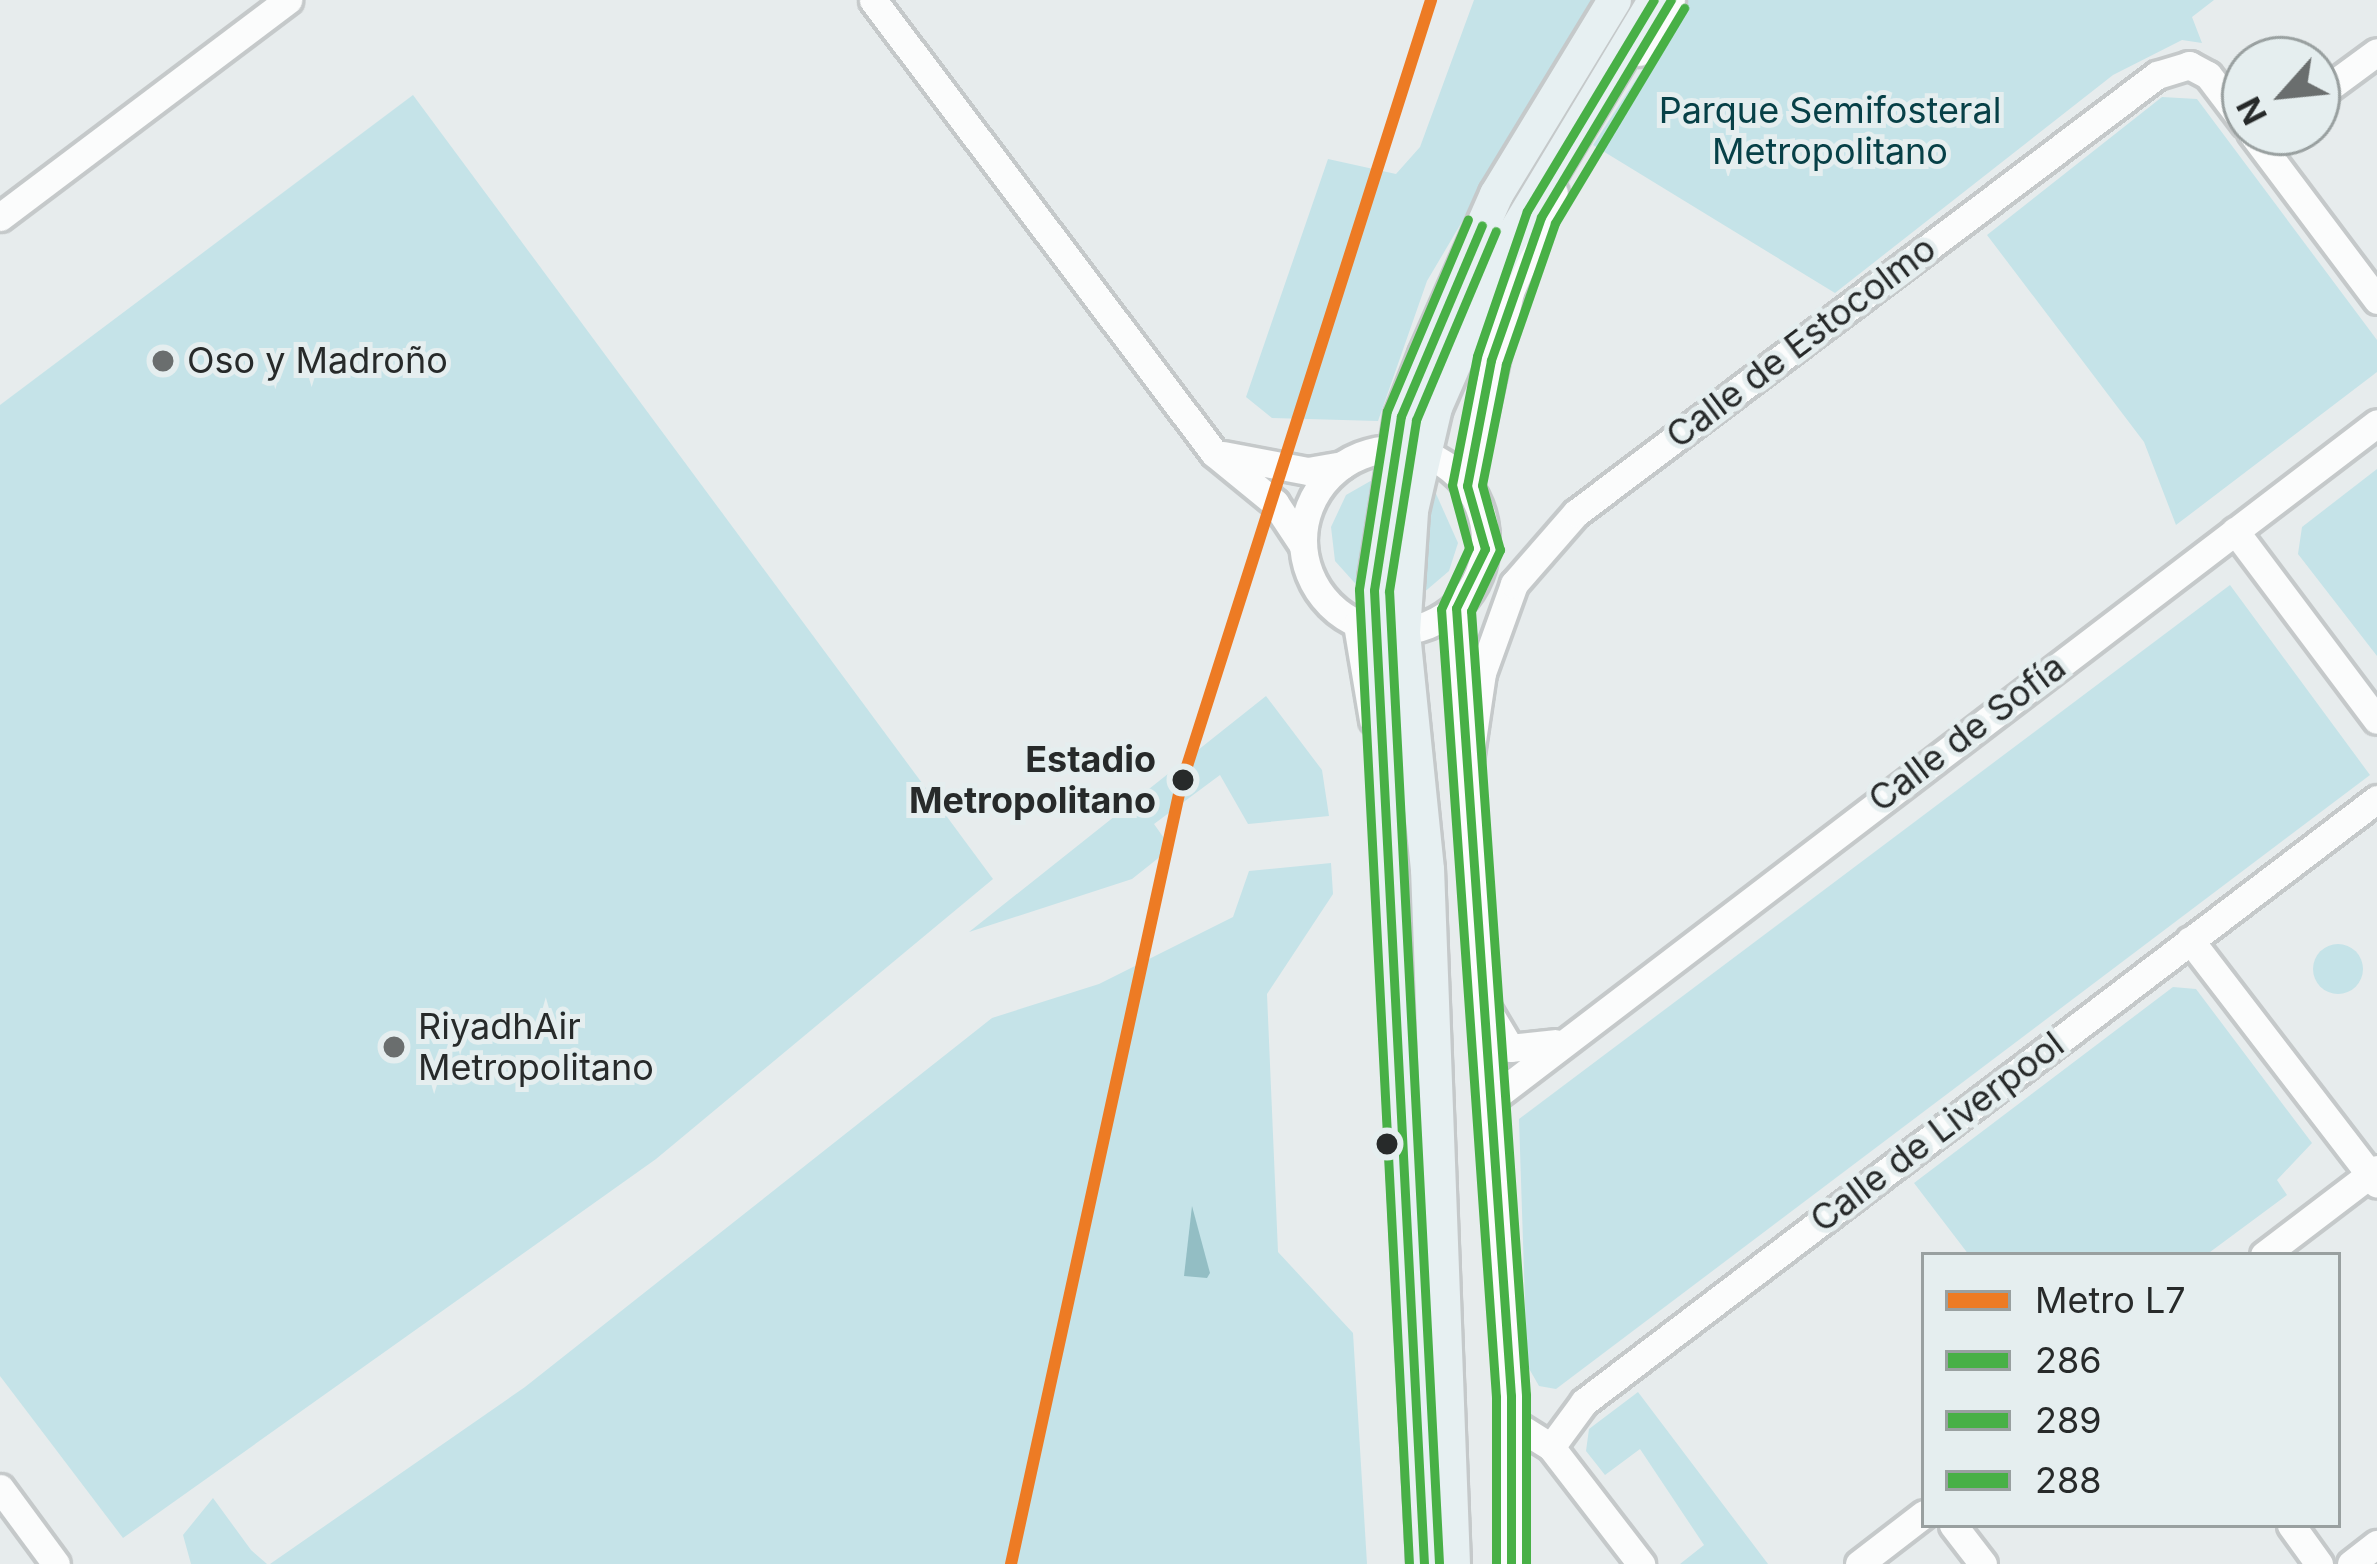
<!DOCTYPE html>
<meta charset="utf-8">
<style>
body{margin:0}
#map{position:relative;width:2377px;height:1564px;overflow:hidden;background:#e7eced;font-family:Inter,sans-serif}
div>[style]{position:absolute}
.green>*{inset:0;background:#c5e3e8}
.round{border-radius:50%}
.water>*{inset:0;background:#93bec4}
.roads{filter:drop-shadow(3px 0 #c5c9ca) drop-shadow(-3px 0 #c5c9ca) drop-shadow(0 3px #c5c9ca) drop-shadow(0 -3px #c5c9ca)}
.minor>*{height:27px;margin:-13.5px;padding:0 13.5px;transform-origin:13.5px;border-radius:13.5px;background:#fbfcfc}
.minor>.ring{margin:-13.5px;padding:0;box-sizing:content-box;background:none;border:27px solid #fbfcfc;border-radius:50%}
.major>*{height:33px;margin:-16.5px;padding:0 16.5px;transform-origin:16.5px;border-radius:16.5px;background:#e7f0f2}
.bus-1>*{height:9px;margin:-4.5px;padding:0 4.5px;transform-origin:4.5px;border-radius:4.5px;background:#48b046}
.bus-2>*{height:9px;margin:-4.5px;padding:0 4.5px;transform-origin:4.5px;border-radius:4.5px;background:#48b046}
.bus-3>*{height:9px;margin:-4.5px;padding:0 4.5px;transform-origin:4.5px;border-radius:4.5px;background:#48b046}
.metro-1>*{height:12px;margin:-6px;padding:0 6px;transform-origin:6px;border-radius:6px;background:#ed7b24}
.dots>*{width:33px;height:33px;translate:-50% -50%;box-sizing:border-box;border:6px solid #e5eeef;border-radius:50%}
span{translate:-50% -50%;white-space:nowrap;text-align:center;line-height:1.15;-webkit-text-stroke:10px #e5eeef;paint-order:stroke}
.park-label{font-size:36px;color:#074047}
.street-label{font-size:36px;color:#272a2a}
.poi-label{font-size:36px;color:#272a2a}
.left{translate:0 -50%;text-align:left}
.stop-label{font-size:36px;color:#272a2a;font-weight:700}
.right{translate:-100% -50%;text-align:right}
.legend{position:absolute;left:1921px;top:1252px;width:420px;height:276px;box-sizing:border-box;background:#e5eeef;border:3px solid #99a0a0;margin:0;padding:15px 21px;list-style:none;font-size:36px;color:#272a2a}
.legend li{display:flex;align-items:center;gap:24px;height:60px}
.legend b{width:60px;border:3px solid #99a0a0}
.north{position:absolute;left:2221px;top:36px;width:120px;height:120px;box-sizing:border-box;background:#e5eeef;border:3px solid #99a0a0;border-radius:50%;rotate:243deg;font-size:33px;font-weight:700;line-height:48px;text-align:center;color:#272a2a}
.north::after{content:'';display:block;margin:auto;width:42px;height:54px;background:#6a6e6e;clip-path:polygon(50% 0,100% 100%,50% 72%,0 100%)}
</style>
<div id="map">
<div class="green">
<div style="clip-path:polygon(1474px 0,1593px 0,1427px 281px,1378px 421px,1272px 418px,1246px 397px,1328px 159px,1396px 174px,1420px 147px)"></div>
<div style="clip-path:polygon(1688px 0,2214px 0,2192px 17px,2202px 43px,2182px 40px,2113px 75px,1835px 293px,1593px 145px)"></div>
<div style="clip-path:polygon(413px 95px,993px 879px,656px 1159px,123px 1538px,0 1376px,0 405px)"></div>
<div style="clip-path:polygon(2162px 97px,2197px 99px,2377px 340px,2377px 372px,2176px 525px,2144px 442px,1987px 235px)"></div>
<div style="clip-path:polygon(2377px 469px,2377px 656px,2298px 554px,2302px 527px)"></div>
<div style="clip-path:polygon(1374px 479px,1365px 549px,1362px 591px,1335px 561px,1331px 527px,1346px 495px)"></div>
<div style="clip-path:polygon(1433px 487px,1458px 543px,1449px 571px,1422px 594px)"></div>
<div style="clip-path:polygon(2230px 585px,2370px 775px,1556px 1389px,1539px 1386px,1527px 1365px,1519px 1119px)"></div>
<div style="clip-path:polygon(1266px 696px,1322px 770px,1329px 816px,1248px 824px,1220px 775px,1154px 824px,1171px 848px,1132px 879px,969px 932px)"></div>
<div style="clip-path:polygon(1331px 863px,1333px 894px,1267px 994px,1278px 1252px,1353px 1333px,1367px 1564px,270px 1564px,525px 1387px,992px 1018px,1099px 984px,1233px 917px,1249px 871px)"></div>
<div class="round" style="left:2313px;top:944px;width:50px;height:50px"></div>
<div style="clip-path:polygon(2173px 987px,2196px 989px,2312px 1143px,2277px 1180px,2287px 1195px,2206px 1255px,1969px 1255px,1914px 1183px)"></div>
<div style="clip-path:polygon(1638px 1392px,1768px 1564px,1680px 1564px,1704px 1545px,1640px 1449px,1605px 1475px,1586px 1451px,1589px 1429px)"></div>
<div style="clip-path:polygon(213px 1498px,251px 1550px,267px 1564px,191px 1564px,183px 1535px)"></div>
</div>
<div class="water">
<div style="clip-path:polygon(1192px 1206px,1210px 1273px,1207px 1278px,1184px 1276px)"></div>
</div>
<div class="roads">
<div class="minor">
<div style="left:873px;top:0;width:567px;rotate:53.03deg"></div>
<div style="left:1214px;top:453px;width:79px;rotate:39.3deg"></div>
<div style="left:1275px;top:503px;width:49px;rotate:56.6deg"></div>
<div style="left:1639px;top:52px;width:61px;rotate:-58.4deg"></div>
<div style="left:2317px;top:96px;width:74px;rotate:-36.3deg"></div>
<div style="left:2251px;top:132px;width:210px;rotate:53.1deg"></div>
<div style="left:0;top:217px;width:361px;rotate:-37deg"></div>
<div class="ring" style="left:1303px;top:449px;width:155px;height:155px"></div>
<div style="left:1223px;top:455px;width:86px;rotate:10.7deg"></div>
<div style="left:1308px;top:471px;width:35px;rotate:-10deg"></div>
<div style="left:1467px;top:486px;width:199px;rotate:-77.5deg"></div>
<div style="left:1510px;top:292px;width:109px;rotate:-66.3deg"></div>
<div style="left:2235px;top:531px;width:236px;rotate:53.1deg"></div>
<div style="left:1456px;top:608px;width:790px;rotate:86.01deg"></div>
<div style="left:1511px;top:1396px;width:168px;rotate:90deg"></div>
<div style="left:1357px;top:624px;width:97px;rotate:80.5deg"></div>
<div style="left:1469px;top:761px;width:89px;rotate:-81.6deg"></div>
<div style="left:1482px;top:673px;width:95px;rotate:-70.2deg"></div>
<div style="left:1514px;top:584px;width:94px;rotate:-48.9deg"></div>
<div style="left:1576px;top:513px;width:728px;rotate:-37.01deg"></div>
<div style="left:2157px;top:75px;width:34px;rotate:-17deg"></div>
<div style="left:2189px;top:65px;width:21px;rotate:28deg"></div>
<div style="left:2208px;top:75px;width:61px;rotate:52.9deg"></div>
<div style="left:2190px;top:940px;width:307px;rotate:52.5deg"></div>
<div style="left:1488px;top:1011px;width:43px;rotate:59.3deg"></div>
<div style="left:1510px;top:1048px;width:45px;rotate:-6.3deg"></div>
<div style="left:1489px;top:1101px;width:1117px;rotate:-37.36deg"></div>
<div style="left:2264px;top:1255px;width:142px;rotate:-37.3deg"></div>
<div style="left:1511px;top:1422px;width:47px;rotate:32deg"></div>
<div style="left:1551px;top:1447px;width:148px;rotate:52.4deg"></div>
<div style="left:1551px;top:1447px;width:56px;rotate:-53.7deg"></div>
<div style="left:1584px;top:1402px;width:996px;rotate:-37.25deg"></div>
<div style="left:0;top:1488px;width:94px;rotate:53.6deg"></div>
<div style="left:1953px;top:1525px;width:49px;rotate:52.4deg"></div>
<div style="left:2291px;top:1525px;width:48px;rotate:54.3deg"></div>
<div style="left:1859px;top:1564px;width:82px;rotate:-37.6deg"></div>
<div style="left:2351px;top:1564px;width:33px;rotate:-38deg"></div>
</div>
<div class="major">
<div style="left:1424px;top:1564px;width:987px;rotate:-92.85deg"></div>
<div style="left:1375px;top:578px;width:164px;rotate:-80.9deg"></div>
<div style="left:1401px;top:416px;width:66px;rotate:-68.5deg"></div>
<div style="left:1425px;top:355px;width:176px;rotate:-66.2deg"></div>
<div style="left:1496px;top:194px;width:227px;rotate:-58.7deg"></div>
<div style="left:1453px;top:1564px;width:695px;rotate:-92.14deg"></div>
<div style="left:1427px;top:869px;width:238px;rotate:-95.8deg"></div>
<div style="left:1403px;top:632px;width:122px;rotate:-86.2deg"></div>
<div style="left:1411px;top:510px;width:106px;rotate:-76.9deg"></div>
<div style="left:1435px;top:407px;width:172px;rotate:-66.4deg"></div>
<div style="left:1504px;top:249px;width:291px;rotate:-58.9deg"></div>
</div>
</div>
<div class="bus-1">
<div style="left:1424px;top:1564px;width:975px;rotate:-92.94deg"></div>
<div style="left:1374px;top:590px;width:176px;rotate:-81.2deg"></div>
<div style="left:1401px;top:416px;width:207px;rotate:-67deg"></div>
<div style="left:1511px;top:1564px;width:168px;rotate:-90deg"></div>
<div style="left:1511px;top:1396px;width:790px;rotate:-93.99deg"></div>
<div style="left:1456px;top:608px;width:66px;rotate:-63.8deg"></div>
<div style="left:1485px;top:549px;width:66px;rotate:-105.9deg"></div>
<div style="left:1467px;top:486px;width:128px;rotate:-79.2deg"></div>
<div style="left:1491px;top:360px;width:151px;rotate:-70.7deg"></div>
<div style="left:1541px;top:217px;width:253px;rotate:-59.1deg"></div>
</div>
<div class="bus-2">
<div style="left:1439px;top:1563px;width:973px;rotate:-92.94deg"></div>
<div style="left:1389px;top:591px;width:173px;rotate:-81deg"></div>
<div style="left:1416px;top:420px;width:205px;rotate:-67.1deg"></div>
<div style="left:1526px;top:1564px;width:169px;rotate:-90deg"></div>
<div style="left:1526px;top:1395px;width:786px;rotate:-94.01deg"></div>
<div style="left:1471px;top:611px;width:68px;rotate:-64.6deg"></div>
<div style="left:1500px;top:550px;width:67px;rotate:-105.5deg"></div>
<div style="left:1482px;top:485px;width:123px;rotate:-78.8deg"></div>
<div style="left:1506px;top:364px;width:149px;rotate:-70.8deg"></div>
<div style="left:1555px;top:223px;width:251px;rotate:-59deg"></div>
</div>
<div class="bus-3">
<div style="left:1409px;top:1564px;width:976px;rotate:-92.94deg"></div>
<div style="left:1359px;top:589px;width:180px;rotate:-81.1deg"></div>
<div style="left:1387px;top:411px;width:208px;rotate:-67.1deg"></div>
<div style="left:1496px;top:1564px;width:167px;rotate:-90deg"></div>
<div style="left:1496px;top:1397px;width:790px;rotate:-93.99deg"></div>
<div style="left:1441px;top:609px;width:67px;rotate:-65.3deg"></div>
<div style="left:1469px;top:548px;width:65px;rotate:-105.1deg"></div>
<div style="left:1452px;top:485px;width:131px;rotate:-79deg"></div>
<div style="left:1477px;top:356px;width:153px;rotate:-71deg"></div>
<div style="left:1527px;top:211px;width:246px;rotate:-59deg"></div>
</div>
<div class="metro-1">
<div style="left:1011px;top:1564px;width:797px;rotate:-77.69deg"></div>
<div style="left:1181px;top:785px;width:824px;rotate:-72.33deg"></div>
</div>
<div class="dots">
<div style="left:163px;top:361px;background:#6a6e6e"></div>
<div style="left:1183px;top:780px;background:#272a2a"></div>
<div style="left:394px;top:1047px;background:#6a6e6e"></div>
<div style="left:1387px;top:1144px;background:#272a2a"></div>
</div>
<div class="park-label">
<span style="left:1830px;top:131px">Parque Semifosteral<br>Metropolitano</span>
</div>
<div class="street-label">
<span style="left:1801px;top:342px;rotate:-37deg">Calle de Estocolmo</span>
<span style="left:1967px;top:733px;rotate:-37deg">Calle de Sofía</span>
<span style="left:1937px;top:1132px;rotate:-37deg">Calle de Liverpool</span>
</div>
<div class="poi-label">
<span class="left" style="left:187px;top:361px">Oso y Madroño</span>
<span class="left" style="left:418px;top:1047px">RiyadhAir<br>Metropolitano</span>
</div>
<div class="stop-label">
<span class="right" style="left:1156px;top:780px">Estadio<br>Metropolitano</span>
</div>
<ul class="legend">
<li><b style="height:15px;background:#ed7b24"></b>Metro L7</li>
<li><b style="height:15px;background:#48b046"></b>286</li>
<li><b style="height:15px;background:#48b046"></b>289</li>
<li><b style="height:15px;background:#48b046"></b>288</li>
</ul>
<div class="north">N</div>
</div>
